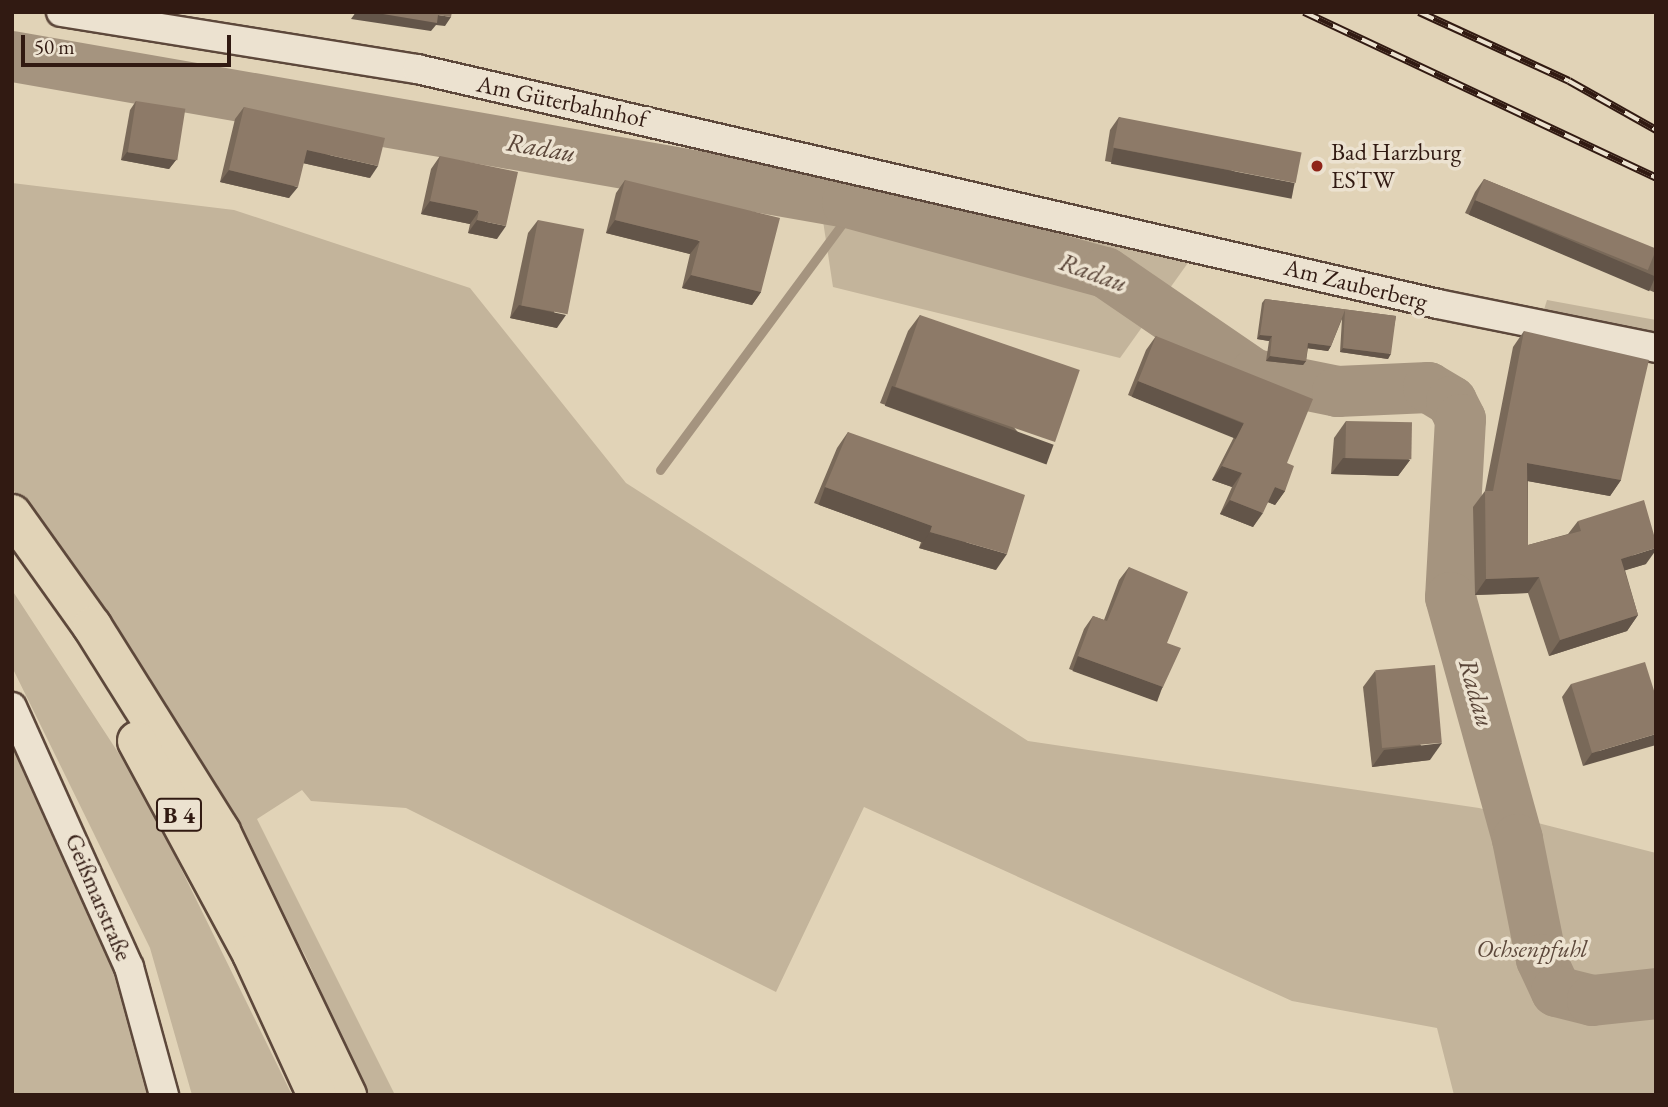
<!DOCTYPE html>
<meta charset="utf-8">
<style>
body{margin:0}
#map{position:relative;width:1668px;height:1107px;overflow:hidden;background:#e1d3b7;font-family:"EB Garamond",serif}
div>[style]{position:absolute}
.green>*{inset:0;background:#c3b49b}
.stream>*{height:9px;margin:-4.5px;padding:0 4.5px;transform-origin:4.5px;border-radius:4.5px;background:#a5947f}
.river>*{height:51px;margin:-25.5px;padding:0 25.5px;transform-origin:25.5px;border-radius:25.5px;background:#a5947f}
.roads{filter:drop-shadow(2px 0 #5d483b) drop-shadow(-2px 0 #5d483b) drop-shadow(0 2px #5d483b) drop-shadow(0 -2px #5d483b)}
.minor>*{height:28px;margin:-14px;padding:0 14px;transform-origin:14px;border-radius:14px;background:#ece2d0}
.highway>*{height:38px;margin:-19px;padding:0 19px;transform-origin:19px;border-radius:19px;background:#e1d3b7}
.rail>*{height:8px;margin-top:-4px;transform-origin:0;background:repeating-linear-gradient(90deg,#ece2d0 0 16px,#311a12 0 32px);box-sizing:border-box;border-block:2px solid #311a12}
.wall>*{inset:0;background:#796959}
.shaded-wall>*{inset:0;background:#635549;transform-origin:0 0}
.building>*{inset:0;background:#8d7a68;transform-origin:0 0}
.dots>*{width:19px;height:19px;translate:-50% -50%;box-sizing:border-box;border:4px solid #ece2d0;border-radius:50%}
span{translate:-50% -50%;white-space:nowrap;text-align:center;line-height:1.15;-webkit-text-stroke:7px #ece2d0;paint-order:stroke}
.shield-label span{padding:2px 5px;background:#ece2d0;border:2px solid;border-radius:5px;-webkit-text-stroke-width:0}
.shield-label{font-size:23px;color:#311a12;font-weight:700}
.street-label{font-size:24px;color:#311a12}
.poi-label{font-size:24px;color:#311a12}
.left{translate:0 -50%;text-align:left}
.park-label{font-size:24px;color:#5d483b;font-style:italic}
.water-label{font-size:26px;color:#5a4538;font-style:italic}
.frame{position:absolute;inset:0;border:14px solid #311a12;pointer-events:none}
.scale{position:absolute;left:21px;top:35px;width:210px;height:32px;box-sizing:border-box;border:4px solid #311a12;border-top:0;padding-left:9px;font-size:21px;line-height:24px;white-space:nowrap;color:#311a12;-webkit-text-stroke:5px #ece2d0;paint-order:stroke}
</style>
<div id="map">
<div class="green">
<div style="clip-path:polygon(817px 181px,1190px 260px,1120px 358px,833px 287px)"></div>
<div style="clip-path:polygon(12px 183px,234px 210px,470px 288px,626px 483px,1028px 741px,1479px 808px,1656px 853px,1656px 1095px,1454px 1095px,1437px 1028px,1292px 1001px,864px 807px,776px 992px,406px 808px,311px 801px,302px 790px,257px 819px,395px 1095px,367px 1095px,305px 955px,133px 660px,12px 488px)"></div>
<div style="clip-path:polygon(1547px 300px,1656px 320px,1656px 347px,1543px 313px)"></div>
<div style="clip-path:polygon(12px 590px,142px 789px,292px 1095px,192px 1095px,150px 948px,12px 667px)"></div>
<div style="clip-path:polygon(12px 707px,62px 809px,162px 1095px,12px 1095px)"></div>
</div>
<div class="stream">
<div style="left:660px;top:470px;width:331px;rotate:-53.5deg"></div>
</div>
<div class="river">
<div style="left:12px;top:56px;width:848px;rotate:9.92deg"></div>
<div style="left:847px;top:202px;width:267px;rotate:15.2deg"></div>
<div style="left:1105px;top:272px;width:181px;rotate:34.4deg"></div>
<div style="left:1254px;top:374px;width:85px;rotate:11.6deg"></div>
<div style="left:1337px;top:391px;width:91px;rotate:-2.5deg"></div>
<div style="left:1428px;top:387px;width:27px;rotate:31deg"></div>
<div style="left:1451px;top:401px;width:20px;rotate:63deg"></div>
<div style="left:1460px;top:419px;width:178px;rotate:93.2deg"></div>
<div style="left:1450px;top:597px;width:251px;rotate:74.5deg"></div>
<div style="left:1517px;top:839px;width:122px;rotate:78.7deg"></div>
<div style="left:1541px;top:959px;width:35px;rotate:65deg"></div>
<div style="left:1556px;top:991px;width:37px;rotate:14deg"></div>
<div style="left:1592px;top:1000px;width:64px;rotate:-6.2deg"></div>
</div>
<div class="roads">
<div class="minor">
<div style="left:61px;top:12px;width:361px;rotate:9.1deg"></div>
<div style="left:417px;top:69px;width:1048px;rotate:12.96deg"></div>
<div style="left:1438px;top:304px;width:222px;rotate:11.4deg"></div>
<div style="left:12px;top:707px;width:285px;rotate:65.8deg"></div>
<div style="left:129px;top:967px;width:133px;rotate:74.7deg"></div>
</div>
<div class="highway">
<div style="left:12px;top:514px;width:138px;rotate:54.5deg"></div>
<div style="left:92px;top:626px;width:243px;rotate:57.9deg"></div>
<div style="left:221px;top:832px;width:292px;rotate:64.4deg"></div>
<div style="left:137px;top:741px;width:242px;rotate:61.6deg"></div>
<div style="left:252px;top:954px;width:155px;rotate:65.3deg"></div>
</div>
</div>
<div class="rail">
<div style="left:1304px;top:12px;width:389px;rotate:25.2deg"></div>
<div style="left:1419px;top:12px;width:165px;rotate:24.7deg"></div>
<div style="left:1569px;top:81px;width:100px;rotate:29.4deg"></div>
</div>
<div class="wall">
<div style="clip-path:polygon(136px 101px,176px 160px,169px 169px,121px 160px,130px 110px)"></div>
<div style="clip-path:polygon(244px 107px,370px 178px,303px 163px,289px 198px,220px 182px,235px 119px)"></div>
<div style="clip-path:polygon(1119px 117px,1286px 196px,1105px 161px,1110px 130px)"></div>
<div style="clip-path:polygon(440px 156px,497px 239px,468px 233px,470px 224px,421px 214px,431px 169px)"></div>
<div style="clip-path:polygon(1484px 179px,1656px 250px,1656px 293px,1465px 213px,1475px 192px)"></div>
<div style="clip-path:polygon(625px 180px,761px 292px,752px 305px,682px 288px,690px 254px,606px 233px,616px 193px)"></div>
<div style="clip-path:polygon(538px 220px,557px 328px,510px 318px,528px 233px)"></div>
<div style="clip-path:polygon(1265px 299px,1396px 316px,1388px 359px,1340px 352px,1342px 319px,1331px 346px,1328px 351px,1308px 348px,1306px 361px,1303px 365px,1266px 361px,1269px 341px,1257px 339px,1262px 303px)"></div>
<div style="clip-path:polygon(920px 315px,1042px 461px,880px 403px,908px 331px)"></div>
<div style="clip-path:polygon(1524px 331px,1621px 480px,1610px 496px,1528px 481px,1528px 545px,1568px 534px,1578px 521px,1646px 564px,1625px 570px,1638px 615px,1627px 631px,1549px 656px,1528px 593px,1475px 595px,1473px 507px,1485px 491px,1513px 347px)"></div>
<div style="clip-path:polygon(1156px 336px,1287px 463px,1285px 491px,1275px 505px,1268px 502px,1253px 527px,1220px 514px,1232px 487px,1212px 480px,1234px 437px,1128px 395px,1146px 350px)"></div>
<div style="clip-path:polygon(1346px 421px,1410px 460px,1398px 476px,1331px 474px,1334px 438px)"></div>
<div style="clip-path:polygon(848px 432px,996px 570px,919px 548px,921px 542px,814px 503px,837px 448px)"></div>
<div style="clip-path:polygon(1129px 567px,1167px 643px,1163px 687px,1154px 700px,1069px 669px,1084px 629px,1093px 616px,1104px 620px,1119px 580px)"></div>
<div style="clip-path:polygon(1375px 671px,1430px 760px,1372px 767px,1363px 687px)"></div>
<div style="clip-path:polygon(1571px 684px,1656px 697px,1583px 766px,1562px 697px)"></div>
</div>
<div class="shaded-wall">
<div style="clip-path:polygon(356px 12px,438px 15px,451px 17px,445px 26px,436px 25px,431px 31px,351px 19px)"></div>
<div style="left:1114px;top:148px;width:184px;height:16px;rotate:11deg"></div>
<div style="clip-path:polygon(307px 150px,378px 166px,370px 178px,298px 162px)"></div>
<div style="clip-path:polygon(127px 152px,176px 160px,169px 169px,121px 160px)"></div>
<div style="clip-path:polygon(229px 170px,298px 187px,289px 198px,220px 182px)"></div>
<div style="left:1475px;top:200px;width:196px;height:16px;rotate:23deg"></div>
<div style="clip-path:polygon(430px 201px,479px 211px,470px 224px,421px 214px)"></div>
<div style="clip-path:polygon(477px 220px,506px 226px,497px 239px,468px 233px)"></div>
<div style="clip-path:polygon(615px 220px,700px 241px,690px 254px,606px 233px)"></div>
<div style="clip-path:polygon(691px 275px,761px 292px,752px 305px,682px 288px)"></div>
<div style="clip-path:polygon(519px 305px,566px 315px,557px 328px,510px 318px)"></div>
<div style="clip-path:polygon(1260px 335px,1272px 336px,1269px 341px,1257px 339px)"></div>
<div style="clip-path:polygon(1308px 343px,1331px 346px,1328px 351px,1305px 348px)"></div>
<div style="clip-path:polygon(1343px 348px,1391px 354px,1388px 359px,1340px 352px)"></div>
<div style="clip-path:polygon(1270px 356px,1306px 361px,1303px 365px,1266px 361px)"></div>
<div style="left:1138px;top:381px;width:114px;height:17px;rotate:22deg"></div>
<div style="left:892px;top:386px;width:172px;height:21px;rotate:20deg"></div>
<div style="clip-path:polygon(1343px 458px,1410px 460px,1398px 476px,1331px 474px)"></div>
<div style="clip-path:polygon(1527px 463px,1621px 480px,1610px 496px,1516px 479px)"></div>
<div style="clip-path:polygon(1222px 466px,1242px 473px,1232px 487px,1212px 480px)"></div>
<div style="left:825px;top:487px;width:114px;height:19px;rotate:20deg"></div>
<div style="clip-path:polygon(1275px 487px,1285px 491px,1275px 505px,1265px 501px)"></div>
<div style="clip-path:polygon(1230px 500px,1263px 513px,1253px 527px,1220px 514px)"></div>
<div style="clip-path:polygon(930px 532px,1007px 554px,996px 570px,919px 548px)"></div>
<div style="clip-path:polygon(1656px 548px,1656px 550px,1646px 564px,1610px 575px,1621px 559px)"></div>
<div style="clip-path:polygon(1539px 577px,1528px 593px,1475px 595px,1486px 579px)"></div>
<div style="clip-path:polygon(1638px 615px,1627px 631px,1549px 656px,1560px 640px)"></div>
<div style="left:1078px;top:656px;width:90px;height:16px;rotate:20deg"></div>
<div style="clip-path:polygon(1656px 734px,1656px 745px,1583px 766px,1592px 753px)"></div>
<div style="clip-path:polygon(1442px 743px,1430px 760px,1372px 767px,1384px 750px)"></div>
</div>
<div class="building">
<div style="clip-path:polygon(371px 12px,452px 12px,451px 17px,438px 15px,437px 23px)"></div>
<div style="left:136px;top:101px;width:50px;height:52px;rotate:9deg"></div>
<div style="clip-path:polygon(244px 107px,385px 138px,378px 166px,307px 150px,298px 187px,229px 170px)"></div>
<div style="left:1119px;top:117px;width:186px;height:31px;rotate:11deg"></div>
<div style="clip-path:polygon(440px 156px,518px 172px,506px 226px,477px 220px,479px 211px,430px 201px)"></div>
<div style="left:1484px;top:179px;width:186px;height:23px;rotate:22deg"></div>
<div style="clip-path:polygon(625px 180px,780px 218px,761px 292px,691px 275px,700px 241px,615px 220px)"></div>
<div style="left:538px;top:220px;width:47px;height:87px;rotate:11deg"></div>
<div style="clip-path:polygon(1265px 299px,1396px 316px,1391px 354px,1343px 348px,1345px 310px,1331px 346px,1308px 343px,1306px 361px,1270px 356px,1272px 336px,1260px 335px)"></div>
<div style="left:920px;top:315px;width:169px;height:76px;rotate:19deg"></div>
<div style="clip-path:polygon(1524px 331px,1649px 360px,1621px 480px,1527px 463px,1528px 545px,1581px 531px,1578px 521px,1644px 500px,1656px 542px,1656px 548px,1621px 559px,1638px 615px,1560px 640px,1539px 577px,1486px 579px,1485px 491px,1493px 491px)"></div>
<div style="clip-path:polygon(1156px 336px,1313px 399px,1287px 463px,1294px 466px,1285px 491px,1275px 487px,1263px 513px,1230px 500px,1242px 473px,1222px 466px,1244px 423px,1138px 381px)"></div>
<div style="left:1346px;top:421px;width:66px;height:37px;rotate:1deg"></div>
<div style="clip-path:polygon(848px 432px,1025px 495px,1007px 554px,930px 532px,932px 526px,825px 487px)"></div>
<div style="clip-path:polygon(1129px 567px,1188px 592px,1167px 643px,1181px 648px,1163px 687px,1078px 656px,1093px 616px,1107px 621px)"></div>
<div style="clip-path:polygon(1645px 662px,1656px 697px,1656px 734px,1592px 753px,1571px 684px)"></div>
<div style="left:1435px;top:665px;width:78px;height:60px;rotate:85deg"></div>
</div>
<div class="dots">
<div style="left:1317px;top:166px;background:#8f2418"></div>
</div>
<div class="shield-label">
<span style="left:179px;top:815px">B 4</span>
</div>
<div class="street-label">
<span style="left:562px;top:101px;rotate:12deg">Am Güterbahnhof</span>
<span style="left:1356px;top:284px;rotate:14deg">Am Zauberberg</span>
<span style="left:99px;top:897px;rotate:67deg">Geißmarstraße</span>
</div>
<div class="poi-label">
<span class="left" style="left:1331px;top:166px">Bad Harzburg<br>ESTW</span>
</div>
<div class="park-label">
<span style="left:1532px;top:949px">Ochsenpfuhl</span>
</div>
<div class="water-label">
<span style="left:541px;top:148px;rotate:10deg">Radau</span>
<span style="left:1093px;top:273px;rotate:20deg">Radau</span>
<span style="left:1476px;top:693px;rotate:74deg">Radau</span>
</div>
<div class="frame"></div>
<div class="scale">50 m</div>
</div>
